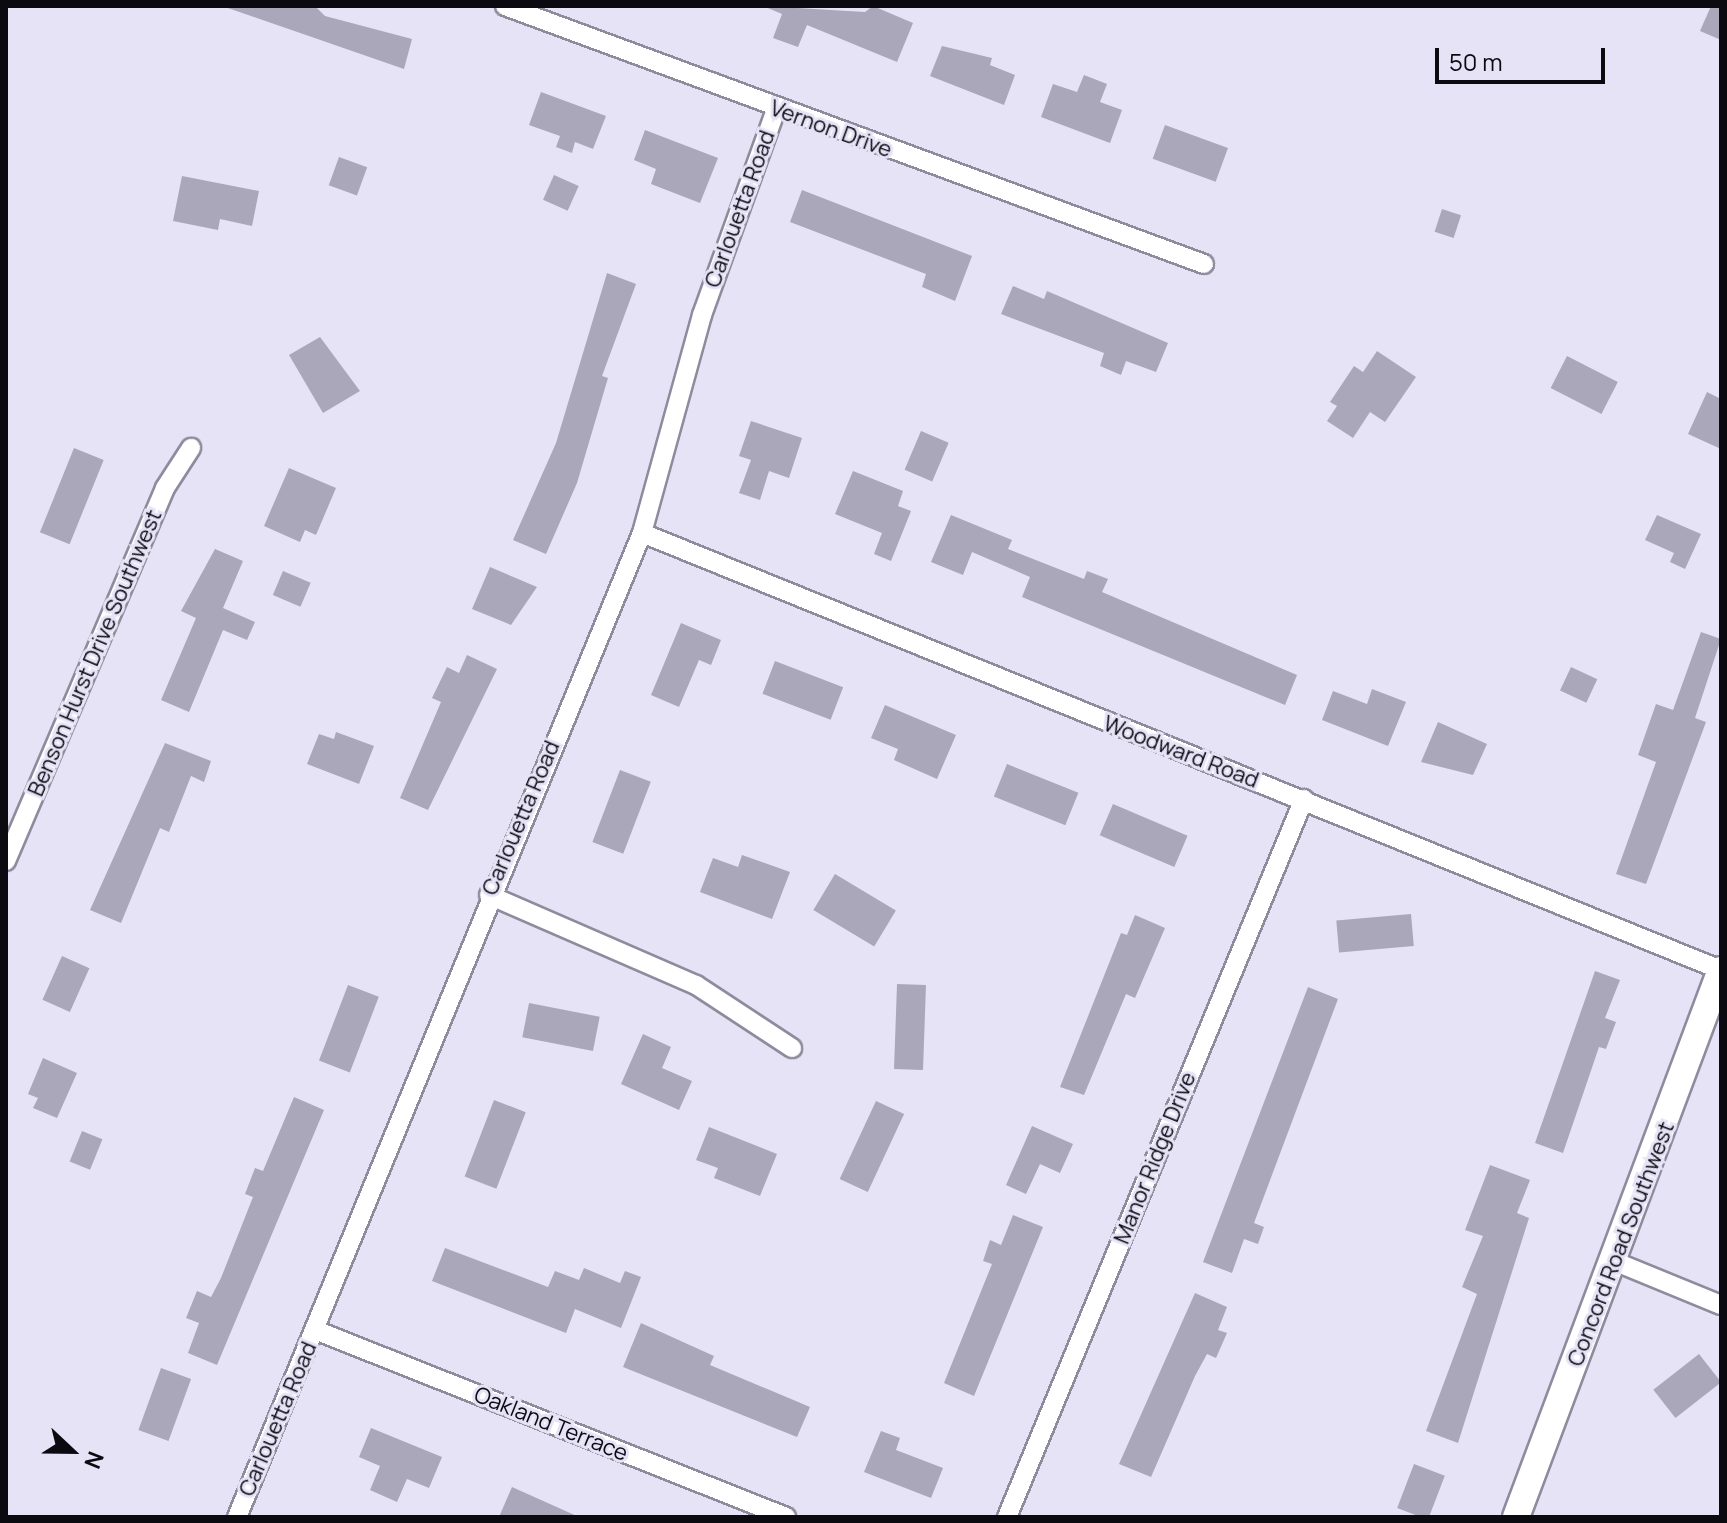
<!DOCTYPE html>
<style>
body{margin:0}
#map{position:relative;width:1727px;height:1523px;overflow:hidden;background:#e7e3f7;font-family:Manrope,sans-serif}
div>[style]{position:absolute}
.building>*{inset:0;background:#aaa7ba;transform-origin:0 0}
.roads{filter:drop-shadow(2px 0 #8e8b9d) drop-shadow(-2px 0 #8e8b9d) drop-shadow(0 2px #8e8b9d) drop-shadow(0 -2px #8e8b9d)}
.street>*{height:18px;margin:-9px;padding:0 9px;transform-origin:9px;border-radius:9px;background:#fff}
.secondary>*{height:26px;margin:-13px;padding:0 13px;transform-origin:13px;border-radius:13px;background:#fff}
span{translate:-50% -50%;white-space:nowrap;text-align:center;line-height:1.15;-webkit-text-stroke:6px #e7e3f7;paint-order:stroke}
.street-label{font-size:22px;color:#0c0a11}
.frame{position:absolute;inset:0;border:8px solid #0c0a11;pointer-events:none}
.north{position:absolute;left:32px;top:1411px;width:80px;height:80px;-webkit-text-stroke:6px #e7e3f7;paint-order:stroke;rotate:112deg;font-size:22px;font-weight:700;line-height:32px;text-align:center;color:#0c0a11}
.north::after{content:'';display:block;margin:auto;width:28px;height:36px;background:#0c0a11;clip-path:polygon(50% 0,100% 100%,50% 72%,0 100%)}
.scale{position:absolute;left:1435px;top:48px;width:170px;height:36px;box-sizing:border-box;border:4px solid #0c0a11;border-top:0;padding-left:10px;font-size:24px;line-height:28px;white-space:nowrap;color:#0c0a11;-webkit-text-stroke:6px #e7e3f7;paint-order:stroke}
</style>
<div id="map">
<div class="building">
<div style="clip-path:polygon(222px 6px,315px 6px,325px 16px,412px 39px,404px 69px)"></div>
<div style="clip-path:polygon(763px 6px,865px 12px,873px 6px,913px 23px,897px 62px,807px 25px,798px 47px,773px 38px,782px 14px)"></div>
<div style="clip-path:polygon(1711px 6px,1721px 6px,1721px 40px,1700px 31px)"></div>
<div style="clip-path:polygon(942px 46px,992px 58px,990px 65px,1015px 75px,1004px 105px,930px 76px)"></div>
<div style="clip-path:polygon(1084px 75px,1107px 84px,1100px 102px,1122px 110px,1110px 143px,1041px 117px,1053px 84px,1077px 92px)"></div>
<div style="clip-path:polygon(541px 92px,606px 116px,593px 149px,575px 142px,572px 153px,556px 147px,560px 136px,529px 125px)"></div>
<div style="left:1165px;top:125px;width:67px;height:36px;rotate:20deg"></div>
<div style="clip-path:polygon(645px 130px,718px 158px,700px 203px,651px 184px,656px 169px,634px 160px)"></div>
<div style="left:339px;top:157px;width:30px;height:30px;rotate:20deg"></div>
<div style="left:554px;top:175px;width:27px;height:27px;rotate:24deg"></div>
<div style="clip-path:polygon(182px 176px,259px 191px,252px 226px,220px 219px,218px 230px,173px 221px)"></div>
<div style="clip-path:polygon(802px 190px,972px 256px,955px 301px,922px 287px,926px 274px,790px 222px)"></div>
<div style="left:1442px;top:209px;width:20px;height:24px;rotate:18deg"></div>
<div style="clip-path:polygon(607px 273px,636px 284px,602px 376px,608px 378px,577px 483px,546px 554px,513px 540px,556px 443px)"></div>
<div style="clip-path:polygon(1013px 286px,1044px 299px,1047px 291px,1168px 343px,1156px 372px,1126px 361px,1121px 375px,1100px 366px,1104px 353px,1001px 314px)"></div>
<div style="clip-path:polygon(320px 337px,360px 391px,323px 413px,289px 355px)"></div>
<div style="clip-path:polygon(1377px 351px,1416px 377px,1385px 422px,1370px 412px,1353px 438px,1327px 421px,1337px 406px,1330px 402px,1354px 366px,1363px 372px)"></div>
<div style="left:1567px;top:356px;width:57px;height:36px;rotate:27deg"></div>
<div style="clip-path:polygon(1707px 392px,1721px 399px,1721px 449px,1688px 434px)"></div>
<div style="clip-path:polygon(751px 421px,802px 438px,789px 478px,769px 471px,760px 500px,739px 493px,751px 460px,739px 456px)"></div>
<div style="left:921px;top:431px;width:30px;height:42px;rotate:23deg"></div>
<div style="left:74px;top:448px;width:32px;height:91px;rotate:22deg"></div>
<div style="clip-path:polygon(289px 468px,336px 488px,316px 535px,305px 530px,300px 542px,264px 526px)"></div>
<div style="clip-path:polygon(853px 471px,903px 491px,898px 506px,911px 511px,891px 561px,874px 554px,882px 533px,835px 514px)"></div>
<div style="clip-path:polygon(951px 515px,1012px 540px,1008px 549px,1084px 579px,1087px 571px,1108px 579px,1102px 592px,1297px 675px,1285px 705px,1022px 597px,1030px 577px,972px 552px,963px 575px,931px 562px)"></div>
<div style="clip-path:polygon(1657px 515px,1701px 534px,1685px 569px,1670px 562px,1674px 553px,1645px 540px)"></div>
<div style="clip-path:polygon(215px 549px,243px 561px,223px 608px,255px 622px,247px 640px,223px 630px,189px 712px,161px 700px,196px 618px,181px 611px)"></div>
<div style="clip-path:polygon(490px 567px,537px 587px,511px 625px,472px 609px)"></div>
<div style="left:283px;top:571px;width:30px;height:26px;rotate:23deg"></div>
<div style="clip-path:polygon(681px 623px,721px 640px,711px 665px,699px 660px,679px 707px,651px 695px)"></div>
<div style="clip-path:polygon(1701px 632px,1721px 639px,1695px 718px,1706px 722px,1646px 884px,1616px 874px,1656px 762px,1638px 755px,1656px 704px,1673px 710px)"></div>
<div style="clip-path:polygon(467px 655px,497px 669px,428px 810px,400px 798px,441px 702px,432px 698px,447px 667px,459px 673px)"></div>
<div style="left:775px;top:661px;width:73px;height:35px;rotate:21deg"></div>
<div style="left:1571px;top:667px;width:29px;height:26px;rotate:25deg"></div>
<div style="clip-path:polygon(1372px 689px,1406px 702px,1388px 746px,1322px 720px,1333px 691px,1367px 704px)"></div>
<div style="clip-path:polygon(885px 705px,956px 735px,937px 779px,894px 760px,898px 749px,871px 738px)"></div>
<div style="clip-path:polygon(1438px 722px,1487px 744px,1473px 775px,1421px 762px)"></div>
<div style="clip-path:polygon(336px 732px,374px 746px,359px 784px,307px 764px,319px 734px,334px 739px)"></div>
<div style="clip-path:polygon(165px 743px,211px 761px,204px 782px,191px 776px,169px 832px,160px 828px,121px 923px,90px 910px)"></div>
<div style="left:1007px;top:764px;width:77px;height:35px;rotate:22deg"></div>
<div style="left:620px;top:770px;width:33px;height:77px;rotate:21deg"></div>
<div style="left:1113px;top:804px;width:81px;height:34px;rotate:23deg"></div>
<div style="clip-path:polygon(742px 855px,790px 872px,772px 919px,700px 892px,713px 858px,738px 867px)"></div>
<div style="left:835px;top:874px;width:71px;height:42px;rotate:31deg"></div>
<div style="left:1411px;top:914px;width:32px;height:75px;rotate:85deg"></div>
<div style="clip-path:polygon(1135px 915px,1165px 928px,1135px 998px,1126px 994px,1084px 1095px,1060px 1087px,1121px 933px,1127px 935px)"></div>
<div style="left:62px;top:956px;width:30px;height:48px;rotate:24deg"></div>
<div style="clip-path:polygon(1595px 971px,1620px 980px,1605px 1018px,1616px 1022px,1606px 1049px,1599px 1047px,1563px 1153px,1535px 1143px)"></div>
<div style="left:897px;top:984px;width:29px;height:85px;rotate:2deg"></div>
<div style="left:348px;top:985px;width:33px;height:81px;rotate:21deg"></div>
<div style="clip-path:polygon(1308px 987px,1338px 999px,1254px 1223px,1264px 1227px,1258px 1244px,1244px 1239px,1232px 1273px,1203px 1262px)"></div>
<div style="left:529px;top:1003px;width:72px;height:35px;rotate:11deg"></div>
<div style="clip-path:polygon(643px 1034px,671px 1047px,662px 1068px,692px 1081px,679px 1110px,621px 1084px)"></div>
<div style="clip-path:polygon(43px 1058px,77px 1073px,57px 1118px,33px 1108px,38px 1098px,28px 1094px)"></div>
<div style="clip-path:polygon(294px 1097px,324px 1110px,217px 1365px,188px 1353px,199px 1323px,186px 1318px,197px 1291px,211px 1297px,221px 1278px,253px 1197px,245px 1194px,255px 1168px,263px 1171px)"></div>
<div style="left:494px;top:1100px;width:34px;height:82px;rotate:21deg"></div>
<div style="left:876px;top:1101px;width:31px;height:86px;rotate:25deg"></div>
<div style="clip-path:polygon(1032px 1126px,1073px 1144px,1060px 1173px,1040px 1164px,1026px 1194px,1006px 1185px)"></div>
<div style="clip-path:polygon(709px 1127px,777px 1154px,760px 1196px,714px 1178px,718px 1168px,696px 1160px)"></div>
<div style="left:82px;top:1131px;width:22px;height:33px;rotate:22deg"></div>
<div style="clip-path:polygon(1490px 1165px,1530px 1180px,1517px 1213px,1529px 1218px,1458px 1443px,1426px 1431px,1477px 1294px,1462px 1287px,1483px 1236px,1465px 1230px)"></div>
<div style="clip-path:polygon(1013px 1215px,1043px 1227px,974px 1396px,944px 1383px,992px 1264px,983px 1261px,990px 1240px,1001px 1245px)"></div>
<div style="clip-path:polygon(445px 1248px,548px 1287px,555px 1271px,579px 1280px,584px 1268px,620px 1283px,625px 1271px,641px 1277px,621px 1328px,575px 1309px,566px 1333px,432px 1281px)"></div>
<div style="clip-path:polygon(1195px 1293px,1227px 1307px,1218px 1330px,1227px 1333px,1216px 1358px,1207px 1354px,1195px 1376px,1151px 1477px,1119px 1464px)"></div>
<div style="clip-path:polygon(641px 1323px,714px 1356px,710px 1365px,810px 1407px,797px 1437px,623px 1367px)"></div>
<div style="left:1699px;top:1354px;width:36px;height:58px;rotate:52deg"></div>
<div style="left:161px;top:1368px;width:32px;height:66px;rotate:20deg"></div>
<div style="clip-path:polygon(371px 1428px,442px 1457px,429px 1488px,407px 1479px,397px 1502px,370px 1490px,380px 1466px,359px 1457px)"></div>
<div style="clip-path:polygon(881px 1431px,900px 1438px,896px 1450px,943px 1468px,931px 1498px,864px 1472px)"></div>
<div style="left:1414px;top:1464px;width:33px;height:47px;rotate:21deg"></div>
<div style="clip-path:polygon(512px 1487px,579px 1517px,499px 1517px)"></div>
</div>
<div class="roads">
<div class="street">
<div style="left:505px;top:6px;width:745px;rotate:20.26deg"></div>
<div style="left:642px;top:533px;width:1164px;rotate:22.05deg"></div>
<div style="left:6px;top:861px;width:405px;rotate:-66.9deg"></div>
<div style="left:165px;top:488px;width:48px;rotate:-57deg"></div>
<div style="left:489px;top:895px;width:226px;rotate:23.5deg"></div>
<div style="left:696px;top:985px;width:115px;rotate:33.3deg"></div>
<div style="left:1616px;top:1262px;width:113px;rotate:22.3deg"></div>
<div style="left:315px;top:1330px;width:507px;rotate:21.65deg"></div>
<div style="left:237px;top:1517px;width:1064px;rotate:-67.63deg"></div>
<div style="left:642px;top:533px;width:226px;rotate:-74.6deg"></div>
<div style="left:702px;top:315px;width:219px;rotate:-70.2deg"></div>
<div style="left:1007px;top:1517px;width:777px;rotate:-67.53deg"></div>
</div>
<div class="secondary">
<div style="left:1516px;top:1517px;width:584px;rotate:-69.46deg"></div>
</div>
</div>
<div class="street-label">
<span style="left:831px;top:129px;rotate:20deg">Vernon Drive</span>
<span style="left:740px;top:209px;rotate:-70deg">Carlouetta Road</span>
<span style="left:95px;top:653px;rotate:-67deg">Benson Hurst Drive Southwest</span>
<span style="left:1181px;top:752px;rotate:21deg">Woodward Road</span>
<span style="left:521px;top:818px;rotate:-67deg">Carlouetta Road</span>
<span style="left:1155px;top:1158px;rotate:-68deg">Manor Ridge Drive</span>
<span style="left:1621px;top:1244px;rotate:-69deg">Concord Road Southwest</span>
<span style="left:278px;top:1419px;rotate:-67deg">Carlouetta Road</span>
<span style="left:551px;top:1424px;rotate:22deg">Oakland Terrace</span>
</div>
<div class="frame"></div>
<div class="north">N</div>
<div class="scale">50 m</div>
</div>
